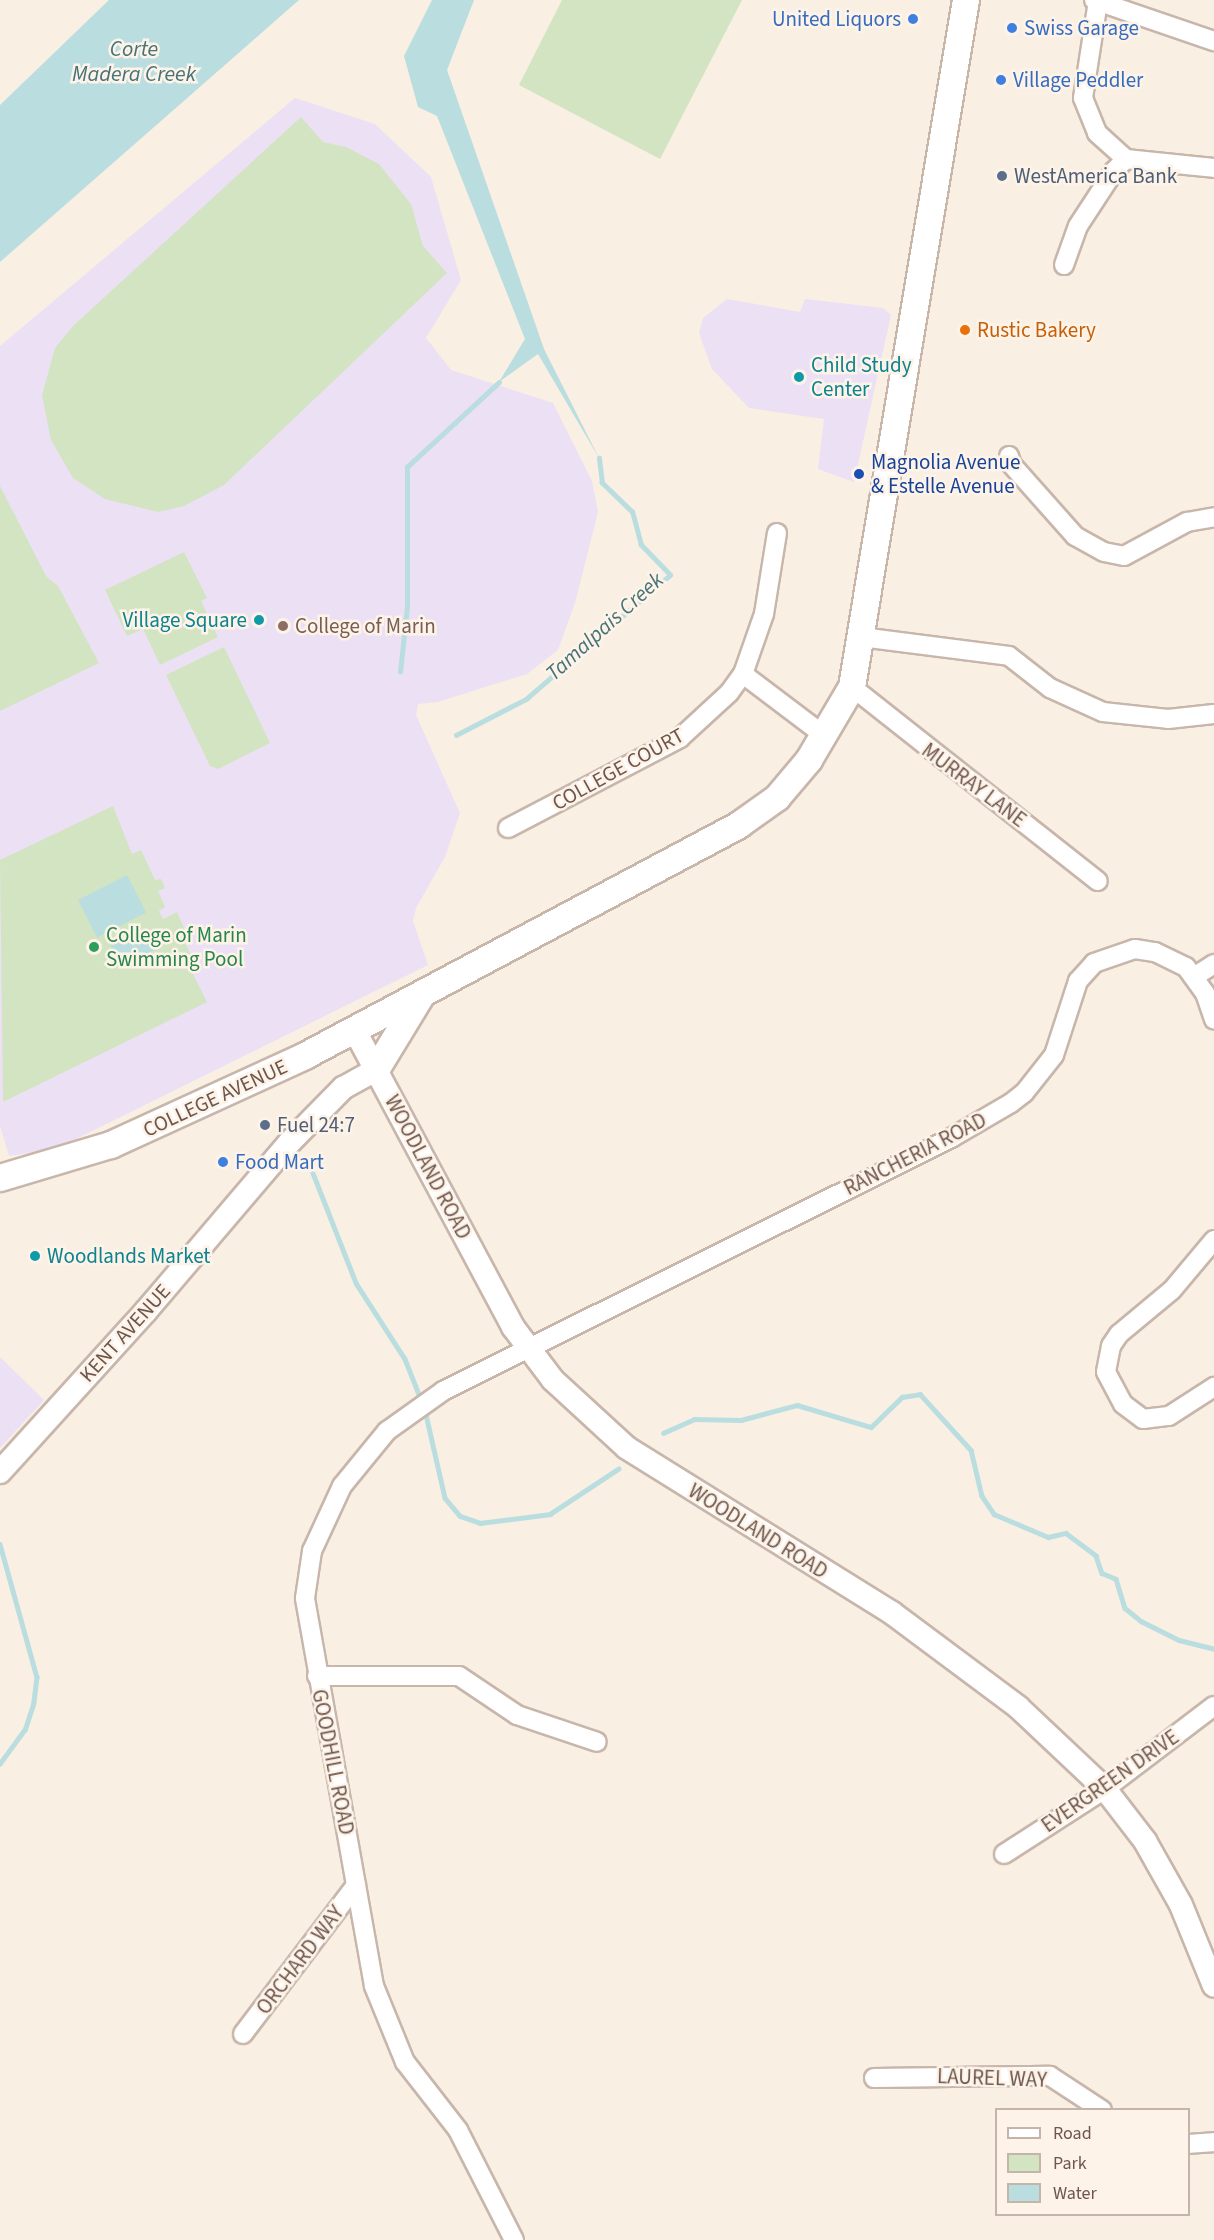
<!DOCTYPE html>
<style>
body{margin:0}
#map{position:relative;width:1214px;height:2240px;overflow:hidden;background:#f9efe3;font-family:"Source Sans 3",sans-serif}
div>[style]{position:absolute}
.education>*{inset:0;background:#ece0f5}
.green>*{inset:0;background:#d3e4c3}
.water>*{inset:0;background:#badde0;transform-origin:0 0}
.stream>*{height:4.5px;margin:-2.25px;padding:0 2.25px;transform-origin:2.25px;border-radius:2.25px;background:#badde0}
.roads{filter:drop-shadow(2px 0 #c8b6ab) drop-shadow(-2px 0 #c8b6ab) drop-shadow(0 2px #c8b6ab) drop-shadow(0 -2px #c8b6ab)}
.minor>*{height:18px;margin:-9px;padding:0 9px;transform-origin:9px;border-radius:9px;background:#fff}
.tertiary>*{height:22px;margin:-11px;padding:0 11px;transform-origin:11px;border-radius:11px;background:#fff}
.secondary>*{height:26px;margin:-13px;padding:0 13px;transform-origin:13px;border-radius:13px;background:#fff}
.dots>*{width:16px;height:16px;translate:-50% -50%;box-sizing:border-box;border:3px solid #fdf3e8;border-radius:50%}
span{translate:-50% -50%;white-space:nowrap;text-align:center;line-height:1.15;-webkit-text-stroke:5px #fdf3e8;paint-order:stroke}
.shop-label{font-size:21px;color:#366cbe}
.right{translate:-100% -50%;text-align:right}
.left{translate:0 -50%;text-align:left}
.service-label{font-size:21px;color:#4e5e75}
.food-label{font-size:21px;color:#c56008}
.culture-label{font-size:21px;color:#0d838f}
.transit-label{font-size:21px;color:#164399}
.education-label{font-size:21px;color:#785e54}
.street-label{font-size:21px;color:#6e564c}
.leisure-label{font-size:21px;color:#27864d}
.water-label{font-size:22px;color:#467378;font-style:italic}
.legend{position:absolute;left:995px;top:2108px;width:195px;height:108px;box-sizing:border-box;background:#fdf3e8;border:2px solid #c4b4aa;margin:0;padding:8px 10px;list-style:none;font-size:18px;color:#6e564c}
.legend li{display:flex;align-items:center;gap:12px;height:30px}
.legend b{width:30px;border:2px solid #c4b4aa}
</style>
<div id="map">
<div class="education">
<div style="clip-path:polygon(295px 98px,375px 124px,431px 177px,461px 280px,426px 338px,451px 370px,553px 403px,592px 481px,598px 512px,575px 603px,558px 650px,527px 674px,438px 702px,418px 704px,416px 715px,460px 813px,445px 857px,416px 908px,413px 921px,428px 965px,74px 1140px,48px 1150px,9px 1156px,0 1126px,0 346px)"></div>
<div style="clip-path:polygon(727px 299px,800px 312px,805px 299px,883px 308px,891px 315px,854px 482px,818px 469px,824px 419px,749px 408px,712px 369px,699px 333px,703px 318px)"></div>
<div style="clip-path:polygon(0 1357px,44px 1400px,0 1448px)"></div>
</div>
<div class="green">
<div style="clip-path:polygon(562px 0,742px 0,660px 159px,519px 85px)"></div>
<div style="clip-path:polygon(301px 117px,323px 142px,346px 147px,379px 164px,411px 204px,423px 246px,447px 273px,224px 485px,184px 506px,158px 512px,105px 499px,73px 478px,51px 440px,42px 395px,55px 348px,73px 326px)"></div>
<div style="clip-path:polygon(0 486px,46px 576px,58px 586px,99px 663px,0 711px)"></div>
<div style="clip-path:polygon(184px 552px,207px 598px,201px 601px,218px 637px,160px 665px,143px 629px,127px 636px,105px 590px)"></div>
<div style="clip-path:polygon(224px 647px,270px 743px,218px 769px,210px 766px,166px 675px)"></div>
<div style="clip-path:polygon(113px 806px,132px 854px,141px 850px,155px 880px,161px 879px,165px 888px,158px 891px,165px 907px,159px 911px,163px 919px,177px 912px,185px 930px,180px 932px,195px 963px,189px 966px,207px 1002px,3px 1102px,0 860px)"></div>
</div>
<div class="water">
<div style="clip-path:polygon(109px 0,299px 0,0 262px,0 105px)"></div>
<div style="clip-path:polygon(432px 0,474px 0,447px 70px,544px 349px,599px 458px,538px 354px,499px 382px,525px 339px,437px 116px,418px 107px,404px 56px)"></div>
<div style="left:127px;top:875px;width:42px;height:55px;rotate:63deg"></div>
<div style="left:144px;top:930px;width:23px;height:37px;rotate:65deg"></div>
</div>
<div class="stream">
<div style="left:400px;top:672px;width:66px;rotate:-83.9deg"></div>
<div style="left:407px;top:606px;width:139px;rotate:-90deg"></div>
<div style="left:407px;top:467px;width:125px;rotate:-42.7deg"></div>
<div style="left:456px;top:735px;width:79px;rotate:-27.2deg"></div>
<div style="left:526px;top:699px;width:190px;rotate:-40.7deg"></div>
<div style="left:670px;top:575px;width:42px;rotate:-134deg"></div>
<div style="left:641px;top:545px;width:34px;rotate:-105deg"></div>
<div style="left:632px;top:512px;width:42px;rotate:-136deg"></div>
<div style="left:602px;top:483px;width:25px;rotate:-97deg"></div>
<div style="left:313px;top:1173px;width:118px;rotate:68.6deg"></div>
<div style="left:356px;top:1283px;width:90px;rotate:57.2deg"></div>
<div style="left:405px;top:1359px;width:46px;rotate:68.4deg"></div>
<div style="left:425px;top:1410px;width:90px;rotate:77.2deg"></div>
<div style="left:445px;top:1498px;width:23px;rotate:50deg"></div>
<div style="left:460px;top:1516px;width:21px;rotate:19deg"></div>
<div style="left:480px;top:1523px;width:71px;rotate:-7.3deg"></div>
<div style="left:550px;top:1514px;width:82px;rotate:-33.5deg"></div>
<div style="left:663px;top:1433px;width:34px;rotate:-24deg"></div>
<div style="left:694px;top:1419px;width:47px;rotate:1.2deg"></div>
<div style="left:741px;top:1420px;width:58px;rotate:-15deg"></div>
<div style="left:797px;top:1405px;width:77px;rotate:16.6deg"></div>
<div style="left:871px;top:1427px;width:43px;rotate:-44.1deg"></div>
<div style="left:902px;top:1397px;width:18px;rotate:-9deg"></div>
<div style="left:920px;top:1394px;width:76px;rotate:47.7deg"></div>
<div style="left:971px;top:1450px;width:47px;rotate:76.6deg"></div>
<div style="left:982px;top:1496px;width:22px;rotate:56deg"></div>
<div style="left:994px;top:1514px;width:59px;rotate:23.1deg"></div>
<div style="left:1048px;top:1537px;width:18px;rotate:-13deg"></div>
<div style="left:1066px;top:1533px;width:38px;rotate:37deg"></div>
<div style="left:1096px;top:1556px;width:18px;rotate:71deg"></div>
<div style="left:1102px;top:1573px;width:15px;rotate:23deg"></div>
<div style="left:1116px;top:1579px;width:30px;rotate:73deg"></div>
<div style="left:1125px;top:1608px;width:21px;rotate:39deg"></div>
<div style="left:1141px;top:1621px;width:42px;rotate:26.6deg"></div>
<div style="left:1179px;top:1640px;width:36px;rotate:14deg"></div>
<div style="left:0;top:1544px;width:138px;rotate:74.5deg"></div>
<div style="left:37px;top:1677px;width:26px;rotate:97deg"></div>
<div style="left:34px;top:1703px;width:28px;rotate:108deg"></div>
<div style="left:25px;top:1730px;width:42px;rotate:126.3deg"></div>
</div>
<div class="roads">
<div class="minor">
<div style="left:1094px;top:0;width:127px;rotate:18.9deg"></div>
<div style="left:1098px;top:1px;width:98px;rotate:98.8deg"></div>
<div style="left:1083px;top:98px;width:38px;rotate:68deg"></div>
<div style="left:1097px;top:133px;width:39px;rotate:42deg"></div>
<div style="left:1126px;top:159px;width:88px;rotate:5.8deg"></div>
<div style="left:1064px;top:265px;width:41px;rotate:-70.3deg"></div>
<div style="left:1078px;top:226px;width:66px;rotate:-56.8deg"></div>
<div style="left:1114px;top:171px;width:17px;rotate:-45deg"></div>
<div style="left:1009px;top:456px;width:9px;rotate:72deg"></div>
<div style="left:1012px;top:465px;width:95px;rotate:48.4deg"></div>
<div style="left:1075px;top:536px;width:33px;rotate:29deg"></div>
<div style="left:1104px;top:552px;width:20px;rotate:11deg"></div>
<div style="left:1124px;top:556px;width:72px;rotate:-28.4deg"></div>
<div style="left:1187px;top:522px;width:27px;rotate:-10deg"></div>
<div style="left:861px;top:637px;width:149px;rotate:7.3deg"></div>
<div style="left:1009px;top:656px;width:52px;rotate:38deg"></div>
<div style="left:1050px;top:688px;width:58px;rotate:24.4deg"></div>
<div style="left:1103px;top:712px;width:65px;rotate:6.1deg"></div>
<div style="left:1168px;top:719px;width:46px;rotate:-6.2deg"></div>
<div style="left:743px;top:674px;width:103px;rotate:37.1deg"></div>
<div style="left:852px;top:687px;width:313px;rotate:38.3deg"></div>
<div style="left:508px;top:828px;width:194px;rotate:-27.6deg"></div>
<div style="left:680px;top:738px;width:67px;rotate:-42.6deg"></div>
<div style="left:729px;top:693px;width:24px;rotate:-54deg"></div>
<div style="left:743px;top:674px;width:64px;rotate:-70.7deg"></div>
<div style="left:764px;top:614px;width:82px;rotate:-80.9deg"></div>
<div style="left:1194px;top:977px;width:24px;rotate:-33deg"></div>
<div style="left:1214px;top:1240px;width:65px;rotate:130deg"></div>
<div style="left:1172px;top:1290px;width:69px;rotate:140.3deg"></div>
<div style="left:1119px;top:1334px;width:14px;rotate:124deg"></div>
<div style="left:1111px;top:1346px;width:26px;rotate:101deg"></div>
<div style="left:1106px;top:1372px;width:36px;rotate:62deg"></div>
<div style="left:1123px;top:1404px;width:25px;rotate:37deg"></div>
<div style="left:1143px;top:1419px;width:26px;rotate:-7deg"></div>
<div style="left:1169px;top:1416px;width:54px;rotate:-32.8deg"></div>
<div style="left:317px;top:1676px;width:142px"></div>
<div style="left:459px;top:1676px;width:70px;rotate:33.9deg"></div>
<div style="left:517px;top:1715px;width:84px;rotate:18.6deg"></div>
<div style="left:1004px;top:1854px;width:120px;rotate:-32.8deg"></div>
<div style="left:1105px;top:1789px;width:137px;rotate:-37.3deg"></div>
<div style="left:243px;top:2034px;width:187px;rotate:-52.8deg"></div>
<div style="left:874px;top:2078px;width:176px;rotate:-0.7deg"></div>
<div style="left:1050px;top:2076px;width:62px;rotate:33.2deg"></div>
<div style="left:1188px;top:2144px;width:26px;rotate:-4deg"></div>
<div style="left:514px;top:2240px;width:123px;rotate:-117deg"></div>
<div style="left:458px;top:2130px;width:86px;rotate:-127.9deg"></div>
<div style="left:405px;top:2062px;width:82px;rotate:-112.2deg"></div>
<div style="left:374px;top:1986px;width:394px;rotate:-100.1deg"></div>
<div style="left:305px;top:1598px;width:48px;rotate:-81.5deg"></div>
<div style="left:312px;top:1551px;width:72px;rotate:-65.2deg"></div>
<div style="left:342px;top:1486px;width:71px;rotate:-50.7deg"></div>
<div style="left:387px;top:1431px;width:69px;rotate:-35.5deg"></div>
<div style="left:443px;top:1391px;width:568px;rotate:-26.47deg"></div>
<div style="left:951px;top:1138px;width:69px;rotate:-30.3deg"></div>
<div style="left:1011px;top:1103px;width:16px;rotate:-38deg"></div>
<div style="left:1024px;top:1093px;width:48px;rotate:-51.7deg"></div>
<div style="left:1054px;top:1055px;width:78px;rotate:-72deg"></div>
<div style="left:1078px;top:981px;width:24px;rotate:-48deg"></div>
<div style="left:1094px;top:963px;width:43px;rotate:-18.9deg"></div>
<div style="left:1135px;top:949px;width:20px;rotate:9deg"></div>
<div style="left:1155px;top:952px;width:34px;rotate:26deg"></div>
<div style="left:1186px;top:967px;width:32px;rotate:54deg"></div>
<div style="left:1205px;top:993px;width:28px;rotate:71deg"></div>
</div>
<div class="tertiary">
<div style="left:354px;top:1029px;width:338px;rotate:61.9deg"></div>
<div style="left:513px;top:1327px;width:66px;rotate:53deg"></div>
<div style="left:553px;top:1380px;width:100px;rotate:42.6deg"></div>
<div style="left:627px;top:1448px;width:312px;rotate:31.9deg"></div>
<div style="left:892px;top:1613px;width:157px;rotate:36.7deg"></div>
<div style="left:1018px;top:1707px;width:120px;rotate:43.3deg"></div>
<div style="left:1105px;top:1789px;width:66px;rotate:52.4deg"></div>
<div style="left:1145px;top:1841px;width:73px;rotate:60.6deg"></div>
<div style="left:1181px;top:1905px;width:87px;rotate:67.8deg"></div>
<div style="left:0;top:1472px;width:217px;rotate:-47.8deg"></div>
<div style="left:146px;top:1311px;width:222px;rotate:-49.6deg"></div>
<div style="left:290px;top:1142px;width:76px;rotate:-45.5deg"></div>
<div style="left:343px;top:1088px;width:38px;rotate:-29deg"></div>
</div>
<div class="secondary">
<div style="left:376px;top:1070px;width:87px;rotate:-58.7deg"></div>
<div style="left:0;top:1178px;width:116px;rotate:-16.6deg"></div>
<div style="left:111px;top:1145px;width:213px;rotate:-24.6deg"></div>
<div style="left:305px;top:1056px;width:492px;rotate:-28deg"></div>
<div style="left:739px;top:825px;width:47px;rotate:-35.4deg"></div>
<div style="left:777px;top:798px;width:50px;rotate:-49.9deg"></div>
<div style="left:809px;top:760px;width:85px;rotate:-59.5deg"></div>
<div style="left:852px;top:687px;width:696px;rotate:-80.58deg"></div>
</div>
</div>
<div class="dots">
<div style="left:913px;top:19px;background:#3f7fe0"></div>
<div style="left:1012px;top:28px;background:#3f7fe0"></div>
<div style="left:1001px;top:80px;background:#3f7fe0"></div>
<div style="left:1002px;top:176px;background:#5c6f8a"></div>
<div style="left:965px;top:330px;background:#e8710a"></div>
<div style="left:799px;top:377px;background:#0f9aa8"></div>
<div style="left:859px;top:474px;background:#1a4fb4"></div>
<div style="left:259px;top:620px;background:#0f9aa8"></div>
<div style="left:283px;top:626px;background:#8d6e63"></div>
<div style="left:94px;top:947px;background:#2e9e5b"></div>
<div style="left:265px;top:1125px;background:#5c6f8a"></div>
<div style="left:223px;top:1162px;background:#3f7fe0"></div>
<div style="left:35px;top:1256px;background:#0f9aa8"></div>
</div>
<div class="shop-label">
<span class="right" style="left:901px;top:19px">United Liquors</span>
<span class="left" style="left:1024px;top:28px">Swiss Garage</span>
<span class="left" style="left:1013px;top:80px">Village Peddler</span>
<span class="left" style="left:235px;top:1162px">Food Mart</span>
</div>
<div class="service-label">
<span class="left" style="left:1014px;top:176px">WestAmerica Bank</span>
<span class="left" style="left:277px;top:1125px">Fuel 24:7</span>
</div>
<div class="food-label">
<span class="left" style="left:977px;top:330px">Rustic Bakery</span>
</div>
<div class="culture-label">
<span class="left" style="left:811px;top:377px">Child Study<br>Center</span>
<span class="right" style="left:247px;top:620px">Village Square</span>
<span class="left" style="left:47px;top:1256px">Woodlands Market</span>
</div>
<div class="transit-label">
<span class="left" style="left:871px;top:474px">Magnolia Avenue<br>&amp; Estelle Avenue</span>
</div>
<div class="education-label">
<span class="left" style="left:295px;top:626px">College of Marin</span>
</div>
<div class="street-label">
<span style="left:618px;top:769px;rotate:-29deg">COLLEGE COURT</span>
<span style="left:974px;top:785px;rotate:37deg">MURRAY LANE</span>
<span style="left:215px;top:1098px;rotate:-25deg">COLLEGE AVENUE</span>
<span style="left:915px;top:1154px;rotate:-27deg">RANCHERIA ROAD</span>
<span style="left:428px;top:1167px;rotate:62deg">WOODLAND ROAD</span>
<span style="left:125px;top:1333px;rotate:-48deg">KENT AVENUE</span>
<span style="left:758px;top:1531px;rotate:32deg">WOODLAND ROAD</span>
<span style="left:333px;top:1762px;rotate:79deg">GOODHILL ROAD</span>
<span style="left:1110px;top:1781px;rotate:-35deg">EVERGREEN DRIVE</span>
<span style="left:300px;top:1960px;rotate:-53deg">ORCHARD WAY</span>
<span style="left:992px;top:2078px;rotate:2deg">LAUREL WAY</span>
</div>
<div class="leisure-label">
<span class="left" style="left:106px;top:947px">College of Marin<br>Swimming Pool</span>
</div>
<div class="water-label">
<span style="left:134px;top:62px">Corte<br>Madera Creek</span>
<span style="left:605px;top:627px;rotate:-42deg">Tamalpais Creek</span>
</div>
<ul class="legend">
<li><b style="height:8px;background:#fff"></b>Road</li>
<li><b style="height:16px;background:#d3e4c3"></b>Park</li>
<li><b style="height:16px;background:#badde0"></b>Water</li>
</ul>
</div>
